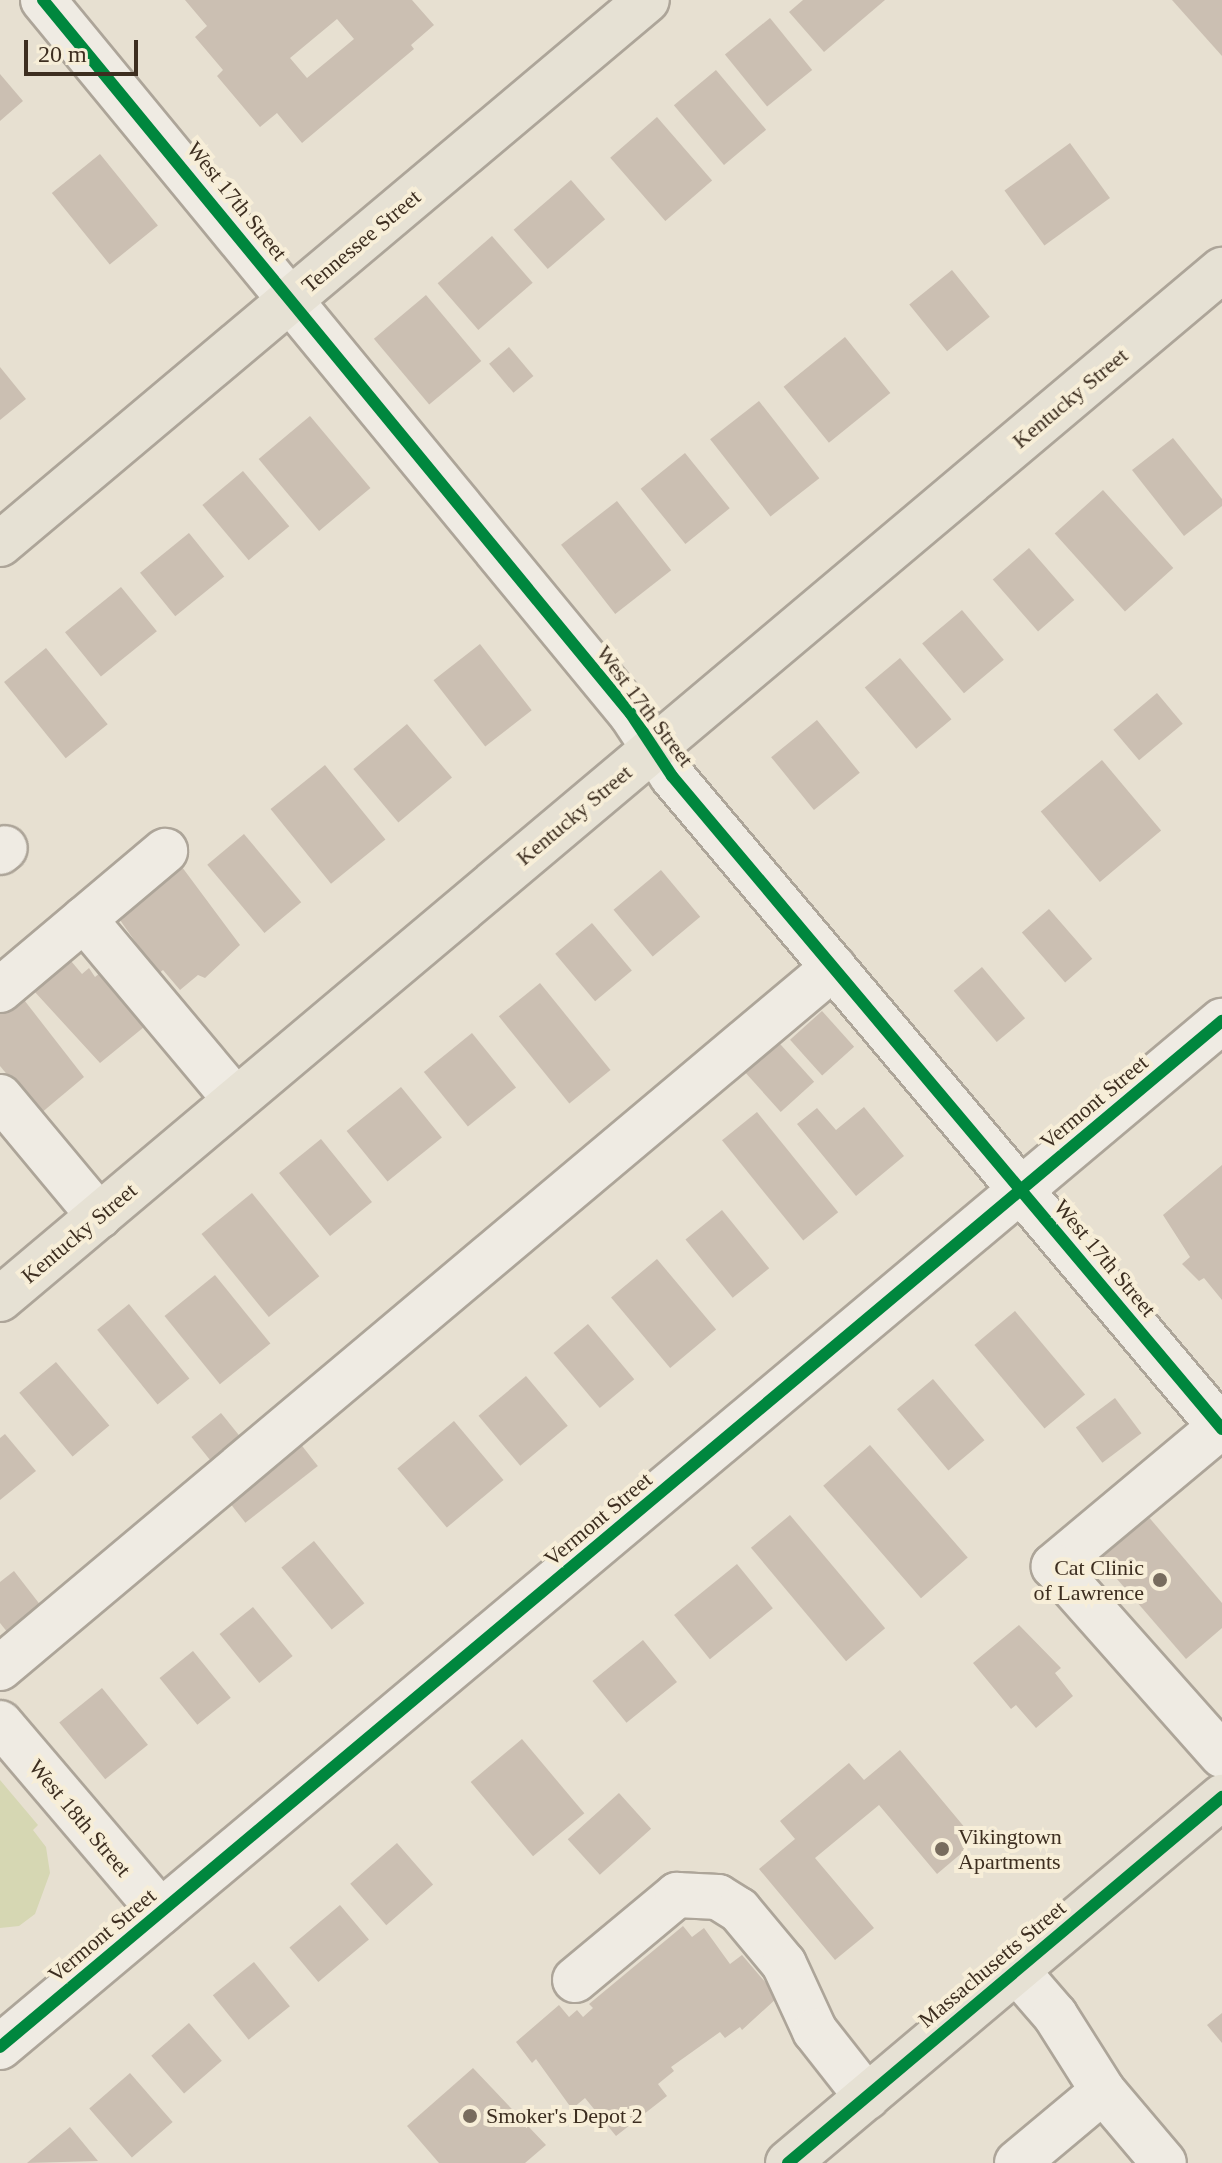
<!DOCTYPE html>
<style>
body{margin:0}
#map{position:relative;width:1222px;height:2163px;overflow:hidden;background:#e7e0d1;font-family:Georgia,serif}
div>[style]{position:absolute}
.green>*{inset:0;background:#d6d7b3}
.building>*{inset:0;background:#cbbfb2;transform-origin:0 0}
.roads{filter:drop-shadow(2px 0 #ada599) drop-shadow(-2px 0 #ada599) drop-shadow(0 2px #ada599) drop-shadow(0 -2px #ada599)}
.minor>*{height:44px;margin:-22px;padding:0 22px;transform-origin:22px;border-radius:22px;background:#efebe3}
.major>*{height:44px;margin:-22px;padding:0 22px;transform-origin:22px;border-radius:22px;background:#e6e1d4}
.cycleway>*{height:12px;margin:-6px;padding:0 6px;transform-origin:6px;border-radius:6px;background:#00873e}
.dots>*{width:22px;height:22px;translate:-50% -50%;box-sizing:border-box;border:4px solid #f7eed8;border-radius:50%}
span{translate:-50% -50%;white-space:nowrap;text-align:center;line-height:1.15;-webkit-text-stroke:8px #f7eed8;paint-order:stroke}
.street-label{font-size:22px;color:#3d2e20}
.poi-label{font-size:22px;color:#3d2e20}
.right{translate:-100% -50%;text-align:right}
.left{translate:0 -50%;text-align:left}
.scale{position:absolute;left:24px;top:40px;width:114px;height:36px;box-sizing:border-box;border:4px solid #3d2e20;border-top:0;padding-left:10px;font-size:24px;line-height:28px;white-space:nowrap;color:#3d2e20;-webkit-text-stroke:6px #f7eed8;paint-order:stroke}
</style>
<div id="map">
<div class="green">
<div style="clip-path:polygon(0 1780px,38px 1825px,33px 1830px,46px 1847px,50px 1873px,35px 1914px,19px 1926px,0 1928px)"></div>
</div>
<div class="building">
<div style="clip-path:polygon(evenodd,185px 0,412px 0,434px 25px,411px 45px,414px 49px,302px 143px,277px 113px,260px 127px,217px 76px,223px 70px,195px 37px,207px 26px,185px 0,337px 19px,354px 39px,307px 78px,290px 58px,337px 19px)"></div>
<div style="clip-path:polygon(803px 0,885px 0,824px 52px,789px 12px)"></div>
<div style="clip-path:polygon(1172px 0,1222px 0,1222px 56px)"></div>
<div style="left:770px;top:18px;width:67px;height:58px;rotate:51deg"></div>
<div style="left:716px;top:70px;width:78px;height:55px;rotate:50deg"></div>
<div style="clip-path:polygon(0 74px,23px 101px,0 121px)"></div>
<div style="left:657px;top:117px;width:84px;height:62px;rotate:49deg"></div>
<div style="left:1070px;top:143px;width:68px;height:81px;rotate:54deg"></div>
<div style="left:100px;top:154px;width:92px;height:62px;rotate:51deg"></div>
<div style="left:571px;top:180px;width:52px;height:76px;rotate:49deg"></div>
<div style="left:492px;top:236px;width:62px;height:72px;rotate:49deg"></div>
<div style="left:952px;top:270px;width:60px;height:55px;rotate:51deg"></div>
<div style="left:426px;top:295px;width:86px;height:68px;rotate:50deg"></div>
<div style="left:845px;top:337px;width:72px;height:79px;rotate:51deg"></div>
<div style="left:509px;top:347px;width:38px;height:26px;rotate:50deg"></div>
<div style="clip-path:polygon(0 367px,26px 399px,0 420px)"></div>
<div style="left:759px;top:401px;width:98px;height:62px;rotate:52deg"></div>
<div style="left:310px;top:416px;width:94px;height:67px;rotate:50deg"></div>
<div style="clip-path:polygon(1173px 438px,1222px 499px,1222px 506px,1184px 536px,1132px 470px)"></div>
<div style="left:685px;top:453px;width:71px;height:57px;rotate:51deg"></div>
<div style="left:243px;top:471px;width:72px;height:53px;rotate:50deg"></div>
<div style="left:1103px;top:490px;width:105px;height:65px;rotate:48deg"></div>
<div style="left:617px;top:501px;width:88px;height:71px;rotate:52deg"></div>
<div style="left:189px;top:533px;width:56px;height:63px;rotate:51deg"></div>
<div style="left:1029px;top:548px;width:69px;height:48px;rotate:49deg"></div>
<div style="left:121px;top:587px;width:57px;height:72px;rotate:51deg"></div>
<div style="left:962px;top:610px;width:65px;height:52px;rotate:50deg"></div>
<div style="left:480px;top:644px;width:84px;height:59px;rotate:52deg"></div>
<div style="left:46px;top:648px;width:98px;height:54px;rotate:51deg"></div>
<div style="left:900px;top:658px;width:80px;height:46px;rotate:50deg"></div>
<div style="left:1157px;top:693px;width:40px;height:57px;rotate:50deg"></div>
<div style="left:817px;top:720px;width:68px;height:59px;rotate:51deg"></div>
<div style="left:407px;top:724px;width:70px;height:70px;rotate:50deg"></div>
<div style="left:1102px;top:760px;width:92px;height:80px;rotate:50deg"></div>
<div style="left:325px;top:765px;width:96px;height:70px;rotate:51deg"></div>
<div style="left:244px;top:834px;width:89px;height:48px;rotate:50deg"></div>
<div style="clip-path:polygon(182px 867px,240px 945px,205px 978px,198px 975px,180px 990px,163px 970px,158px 974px,120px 920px)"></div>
<div style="left:661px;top:870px;width:61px;height:62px;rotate:50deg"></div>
<div style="left:1049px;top:909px;width:66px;height:36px;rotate:49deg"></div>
<div style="left:592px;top:923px;width:62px;height:48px;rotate:50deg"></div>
<div style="clip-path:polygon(71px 961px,82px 974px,89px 968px,95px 977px,100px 973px,144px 1027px,100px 1063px,34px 991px)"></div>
<div style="left:982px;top:967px;width:67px;height:37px;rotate:50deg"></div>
<div style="left:540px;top:983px;width:112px;height:53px;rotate:51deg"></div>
<div style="clip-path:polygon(21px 996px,84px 1077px,40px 1114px,0 1066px,0 1013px)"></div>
<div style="left:822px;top:1011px;width:48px;height:43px;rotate:48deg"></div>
<div style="left:472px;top:1033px;width:70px;height:62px;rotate:51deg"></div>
<div style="left:772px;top:1035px;width:63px;height:45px;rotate:48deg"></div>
<div style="left:401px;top:1087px;width:65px;height:70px;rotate:51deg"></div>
<div style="clip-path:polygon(864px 1107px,904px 1156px,856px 1196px,797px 1124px,817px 1108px,836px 1130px)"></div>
<div style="left:757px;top:1112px;width:129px;height:45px;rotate:51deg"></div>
<div style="left:321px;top:1139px;width:81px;height:54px;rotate:51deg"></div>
<div style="clip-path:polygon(1222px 1165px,1222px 1300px,1204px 1278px,1199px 1281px,1182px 1264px,1190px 1257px,1163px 1215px)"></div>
<div style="left:252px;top:1193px;width:107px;height:65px;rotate:51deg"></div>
<div style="left:722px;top:1210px;width:75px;height:47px;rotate:51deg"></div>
<div style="left:657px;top:1259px;width:92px;height:60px;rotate:50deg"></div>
<div style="left:215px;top:1275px;width:88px;height:65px;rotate:51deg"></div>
<div style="left:129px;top:1304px;width:96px;height:41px;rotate:51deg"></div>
<div style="left:1015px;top:1311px;width:109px;height:53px;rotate:50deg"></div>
<div style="left:588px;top:1324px;width:72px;height:45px;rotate:50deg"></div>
<div style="left:56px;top:1362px;width:83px;height:48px;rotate:50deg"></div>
<div style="left:526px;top:1376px;width:65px;height:62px;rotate:50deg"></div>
<div style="left:933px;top:1379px;width:80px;height:47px;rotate:50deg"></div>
<div style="left:1115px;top:1398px;width:44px;height:49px;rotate:53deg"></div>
<div style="left:221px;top:1413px;width:36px;height:38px;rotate:51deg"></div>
<div style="left:454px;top:1421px;width:77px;height:74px;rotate:50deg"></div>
<div style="left:292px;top:1433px;width:42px;height:92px;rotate:52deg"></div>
<div style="clip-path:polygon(5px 1434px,36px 1471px,0 1500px,0 1438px)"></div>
<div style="left:870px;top:1445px;width:149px;height:62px;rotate:49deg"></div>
<div style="left:790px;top:1515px;width:148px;height:51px;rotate:50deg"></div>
<div style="clip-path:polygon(1147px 1515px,1222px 1603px,1222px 1628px,1186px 1659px,1098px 1557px)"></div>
<div style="left:314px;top:1541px;width:80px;height:42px;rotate:51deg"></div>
<div style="left:737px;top:1564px;width:57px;height:81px;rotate:51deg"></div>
<div style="clip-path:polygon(14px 1571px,45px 1611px,12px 1638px,0 1623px,0 1582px)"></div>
<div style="left:253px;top:1607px;width:63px;height:43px;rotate:51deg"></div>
<div style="clip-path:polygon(1019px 1625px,1061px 1668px,1055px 1673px,1073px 1696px,1036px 1728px,1016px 1705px,1011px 1709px,973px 1663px)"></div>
<div style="left:643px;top:1640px;width:54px;height:65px;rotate:51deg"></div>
<div style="left:193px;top:1651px;width:60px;height:43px;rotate:51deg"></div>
<div style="left:102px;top:1688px;width:73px;height:55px;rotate:51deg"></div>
<div style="left:522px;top:1739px;width:97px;height:67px;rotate:50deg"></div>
<div style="clip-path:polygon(900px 1750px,976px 1841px,937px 1874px,879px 1805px,815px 1858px,874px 1928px,835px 1960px,759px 1869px,795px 1839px,780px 1821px,849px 1763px,864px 1780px)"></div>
<div style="left:619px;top:1793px;width:48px;height:69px;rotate:48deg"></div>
<div style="left:397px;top:1843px;width:55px;height:62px;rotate:49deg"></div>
<div style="left:340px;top:1905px;width:45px;height:66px;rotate:50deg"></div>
<div style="clip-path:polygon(683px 1926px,692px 1937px,704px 1928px,730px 1964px,742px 1955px,778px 1997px,742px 2030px,740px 2027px,725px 2038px,720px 2032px,671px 2067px,674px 2071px,658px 2084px,667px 2096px,616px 2136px,585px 2098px,572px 2109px,536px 2059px,532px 2063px,516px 2042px,559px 2005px,569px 2017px,577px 2010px,583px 2017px,593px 2008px,589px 2004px)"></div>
<div style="left:254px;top:1962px;width:57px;height:53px;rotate:51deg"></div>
<div style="clip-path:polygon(1222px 2013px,1222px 2043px,1207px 2025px)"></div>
<div style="left:189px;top:2023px;width:50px;height:50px;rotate:49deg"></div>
<div style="clip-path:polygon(473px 2068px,546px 2145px,525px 2163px,439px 2163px,407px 2126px)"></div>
<div style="left:130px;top:2073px;width:65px;height:54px;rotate:49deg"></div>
<div style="clip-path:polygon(70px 2127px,98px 2161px,27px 2163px)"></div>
</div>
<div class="roads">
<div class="minor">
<div style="left:43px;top:0;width:925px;rotate:50.53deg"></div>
<div style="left:631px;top:714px;width:74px;rotate:56.5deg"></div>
<div style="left:672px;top:776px;width:854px;rotate:49.89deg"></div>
<div style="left:0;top:852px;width:6px;rotate:-39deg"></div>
<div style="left:84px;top:919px;width:236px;rotate:50deg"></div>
<div style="left:0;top:990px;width:216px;rotate:-40.1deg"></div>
<div style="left:0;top:1097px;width:155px;rotate:50.2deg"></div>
<div style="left:1220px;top:1427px;width:217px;rotate:140.1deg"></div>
<div style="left:1054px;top:1566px;width:253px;rotate:48.4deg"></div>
<div style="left:0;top:1668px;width:1089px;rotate:-40.05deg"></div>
<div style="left:0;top:1723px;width:248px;rotate:49.6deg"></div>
<div style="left:1016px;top:1970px;width:60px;rotate:49.1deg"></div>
<div style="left:1055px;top:2015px;width:90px;rotate:57.7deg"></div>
<div style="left:1103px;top:2091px;width:94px;rotate:49.7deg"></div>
<div style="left:575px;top:1980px;width:133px;rotate:-39.8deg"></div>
<div style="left:677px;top:1895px;width:41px;rotate:2.8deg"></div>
<div style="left:718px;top:1897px;width:25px;rotate:32deg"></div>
<div style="left:739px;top:1910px;width:70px;rotate:50.2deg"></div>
<div style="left:784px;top:1964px;width:74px;rotate:65.2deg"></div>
<div style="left:815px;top:2031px;width:84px;rotate:51.8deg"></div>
<div style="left:0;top:2047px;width:1596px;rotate:-40.02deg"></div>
<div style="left:1017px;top:2163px;width:112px;rotate:-39.9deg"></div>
</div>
<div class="major">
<div style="left:0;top:544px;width:845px;rotate:-40.06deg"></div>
<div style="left:0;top:1299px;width:1598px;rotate:-40.1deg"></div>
<div style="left:788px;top:2163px;width:568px;rotate:-40.14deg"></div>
</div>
</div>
<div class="cycleway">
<div style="left:43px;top:0;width:925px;rotate:50.53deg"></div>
<div style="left:631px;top:714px;width:74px;rotate:56.5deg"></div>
<div style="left:672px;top:776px;width:854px;rotate:49.89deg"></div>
<div style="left:0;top:2047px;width:1596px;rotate:-40.02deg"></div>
<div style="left:788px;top:2163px;width:568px;rotate:-40.14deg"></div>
</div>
<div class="dots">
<div style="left:1160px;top:1580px;background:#786c5e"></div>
<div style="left:942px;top:1849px;background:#786c5e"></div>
<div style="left:470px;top:2116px;background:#786c5e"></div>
</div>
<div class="street-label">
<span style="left:237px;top:201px;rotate:51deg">West 17th Street</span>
<span style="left:361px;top:241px;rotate:-40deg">Tennessee Street</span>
<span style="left:1070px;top:398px;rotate:-40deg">Kentucky Street</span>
<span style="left:645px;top:706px;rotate:53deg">West 17th Street</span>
<span style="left:574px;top:815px;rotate:-40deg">Kentucky Street</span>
<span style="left:1094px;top:1102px;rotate:-40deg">Vermont Street</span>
<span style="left:79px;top:1233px;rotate:-40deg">Kentucky Street</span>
<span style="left:1105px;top:1258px;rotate:50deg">West 17th Street</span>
<span style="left:598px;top:1519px;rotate:-40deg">Vermont Street</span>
<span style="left:80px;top:1818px;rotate:50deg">West 18th Street</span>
<span style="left:102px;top:1935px;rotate:-40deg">Vermont Street</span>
<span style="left:992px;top:1964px;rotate:-40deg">Massachusetts Street</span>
</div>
<div class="poi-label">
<span class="right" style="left:1144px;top:1580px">Cat Clinic<br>of Lawrence</span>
<span class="left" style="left:958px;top:1849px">Vikingtown<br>Apartments</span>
<span class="left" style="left:486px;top:2116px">Smoker's Depot 2</span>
</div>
<div class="scale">20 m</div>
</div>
